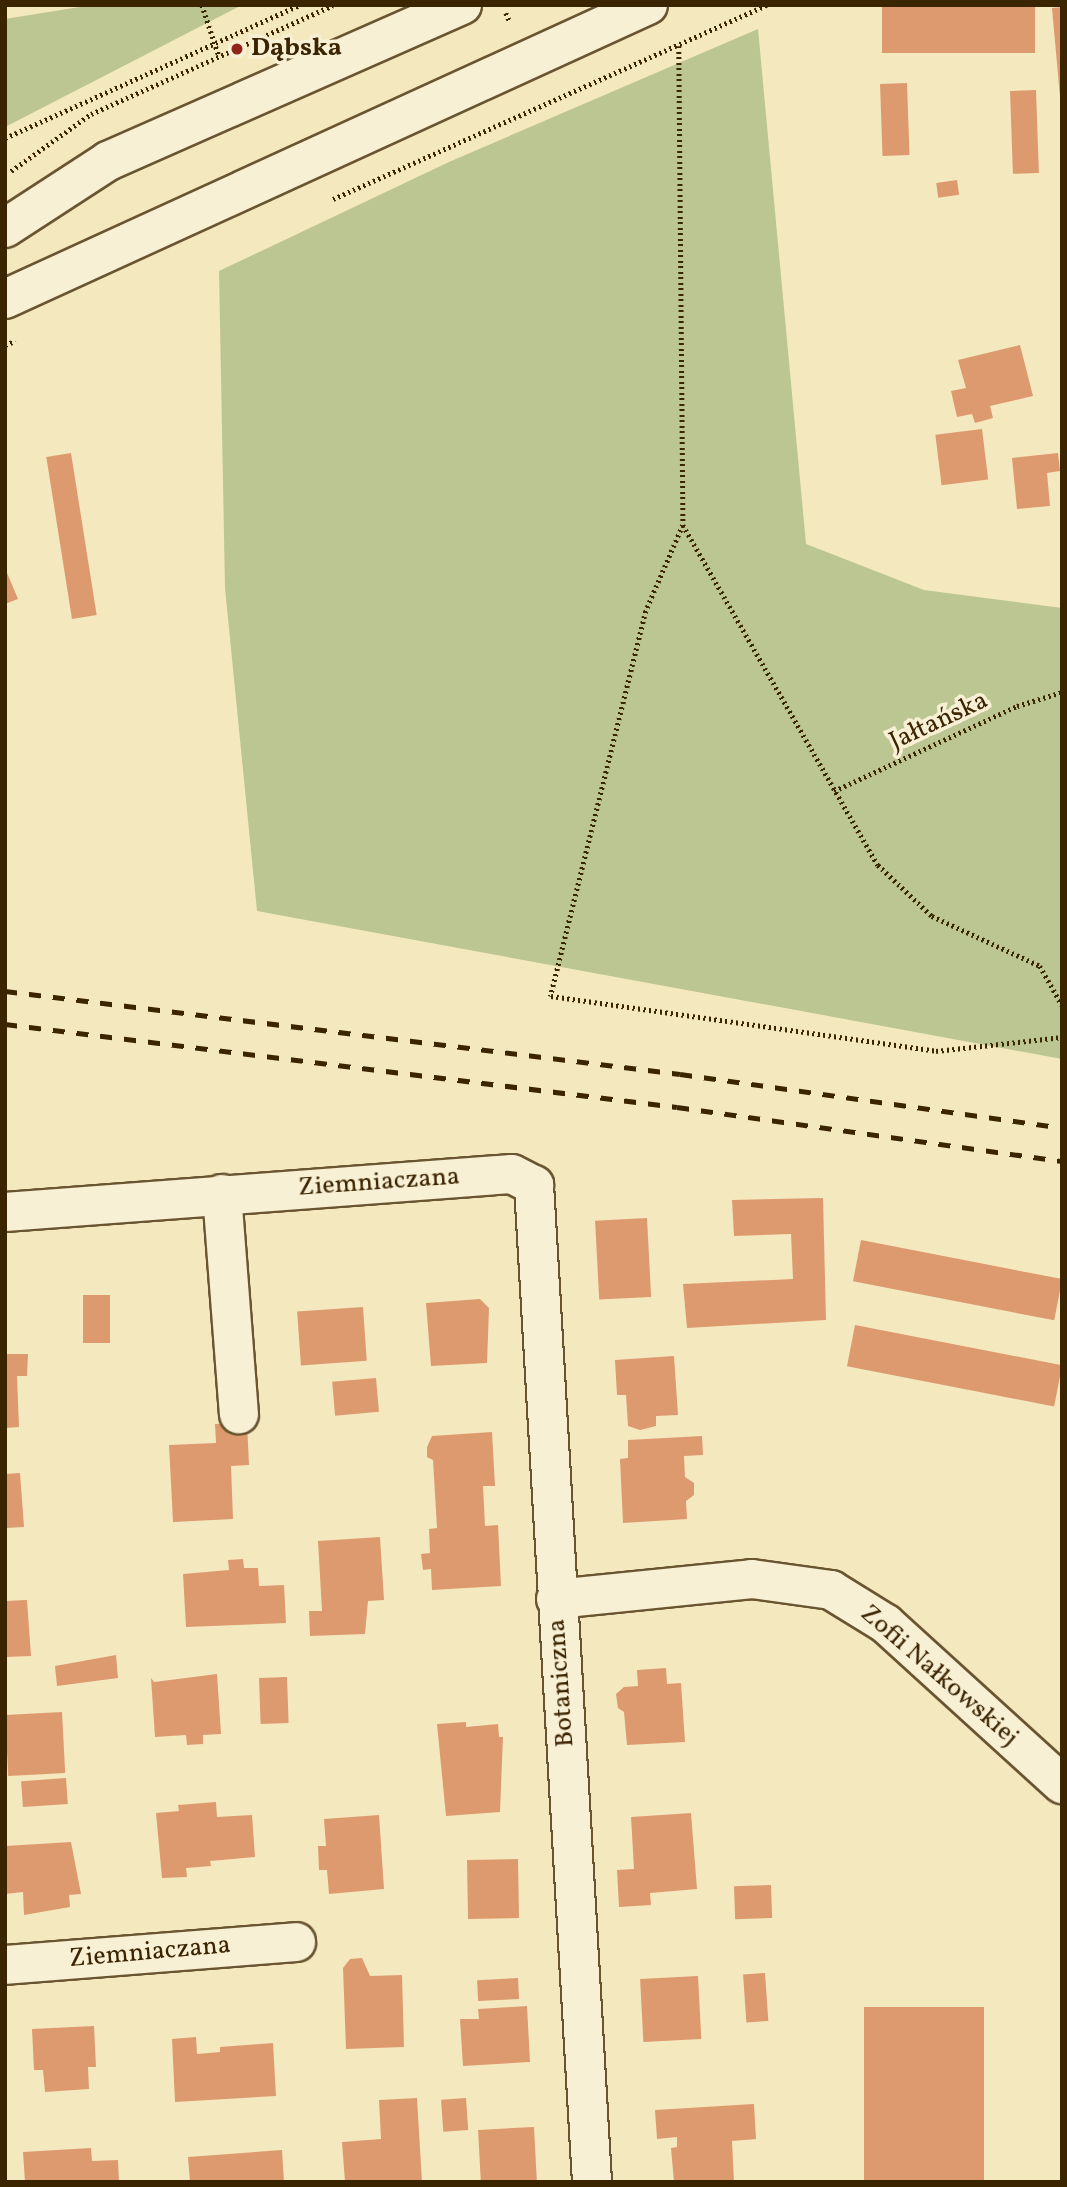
<!DOCTYPE html>
<meta charset="utf-8">
<style>
body{margin:0}
#map{position:relative;width:1067px;height:2187px;overflow:hidden;background:#f4e8bf;font-family:Vollkorn,serif}
div>[style]{position:absolute}
.green>*{inset:0;background:#bbc692}
.building>*{inset:0;background:#de9a6f;transform-origin:0 0}
.path>*{height:4.5px;margin-top:-2.25px;transform-origin:0;background:repeating-linear-gradient(90deg,#3b2400 0 2px,transparent 0 5.5px)}
.roads{filter:drop-shadow(2px 0 #695530) drop-shadow(-2px 0 #695530) drop-shadow(0 2px #695530) drop-shadow(0 -2px #695530)}
.minor>*{height:38px;margin:-19px;padding:0 19px;transform-origin:19px;border-radius:19px;background:#f8f0d5}
.rail>*{height:5px;margin-top:-2.5px;transform-origin:0;background:repeating-linear-gradient(90deg,#3b2400 0 12px,transparent 0 24px)}
.dots>*{width:19px;height:19px;translate:-50% -50%;box-sizing:border-box;border:4px solid #f8f0d5;border-radius:50%}
span{translate:-50% -50%;white-space:nowrap;text-align:center;line-height:1.15;-webkit-text-stroke:7px #f8f0d5;paint-order:stroke}
.poi-label{font-size:26px;color:#3b2400;font-weight:700}
.left{translate:0 -50%;text-align:left}
.street-label{font-size:26px;color:#3b2400}
.frame{position:absolute;inset:0;border:7px solid #3b2400;pointer-events:none}
</style>
<div id="map">
<div class="green">
<div style="clip-path:polygon(92px 5px,242px 5px,5px 127px,5px 19px)"></div>
<div style="clip-path:polygon(758px 29px,806px 544px,924px 590px,1062px 608px,1062px 1059px,257px 911px,225px 588px,219px 271px,449px 162px)"></div>
</div>
<div class="building">
<div style="left:882px;top:5px;width:153px;height:48px"></div>
<div style="clip-path:polygon(1062px 7px,1062px 97px,1060px 97px,1052px 8px)"></div>
<div style="left:907px;top:83px;width:72px;height:27px;rotate:88deg"></div>
<div style="left:1036px;top:90px;width:83px;height:26px;rotate:88deg"></div>
<div style="left:957px;top:180px;width:15px;height:21px;rotate:82deg"></div>
<div style="clip-path:polygon(1020px 345px,1033px 396px,990px 406px,993px 418px,975px 423px,972px 414px,957px 417px,951px 391px,966px 388px,958px 360px)"></div>
<div style="left:982px;top:429px;width:51px;height:47px;rotate:83deg"></div>
<div style="left:71px;top:453px;width:164px;height:25px;rotate:81deg"></div>
<div style="clip-path:polygon(1058px 453px,1060px 471px,1047px 473px,1050px 506px,1017px 509px,1012px 458px)"></div>
<div style="clip-path:polygon(5px 568px,18px 599px,5px 604px)"></div>
<div style="clip-path:polygon(823px 1198px,826px 1320px,687px 1328px,683px 1284px,793px 1279px,791px 1234px,734px 1236px,732px 1200px)"></div>
<div style="left:647px;top:1218px;width:79px;height:52px;rotate:87deg"></div>
<div style="left:861px;top:1240px;width:205px;height:42px;rotate:11deg"></div>
<div style="left:83px;top:1295px;width:27px;height:48px"></div>
<div style="clip-path:polygon(480px 1299px,489px 1308px,487px 1363px,431px 1366px,426px 1303px)"></div>
<div style="left:363px;top:1307px;width:54px;height:66px;rotate:86deg"></div>
<div style="left:855px;top:1325px;width:211px;height:42px;rotate:11deg"></div>
<div style="clip-path:polygon(5px 1354px,28px 1354px,27px 1376px,17px 1376px,19px 1427px,5px 1428px)"></div>
<div style="clip-path:polygon(674px 1356px,678px 1415px,656px 1416px,656px 1426px,640px 1430px,628px 1426px,626px 1395px,617px 1395px,615px 1360px)"></div>
<div style="left:376px;top:1378px;width:34px;height:44px;rotate:85deg"></div>
<div style="clip-path:polygon(247px 1423px,249px 1465px,231px 1466px,233px 1519px,173px 1522px,169px 1445px,216px 1443px,215px 1424px)"></div>
<div style="clip-path:polygon(492px 1432px,495px 1486px,483px 1486px,485px 1526px,498px 1525px,501px 1586px,432px 1590px,431px 1569px,423px 1570px,421px 1554px,430px 1553px,429px 1529px,437px 1528px,433px 1460px,427px 1457px,427px 1447px,432px 1436px)"></div>
<div style="clip-path:polygon(702px 1436px,703px 1455px,684px 1456px,685px 1477px,694px 1483px,694px 1495px,686px 1501px,687px 1519px,623px 1523px,620px 1459px,628px 1458px,628px 1440px)"></div>
<div style="clip-path:polygon(20px 1473px,24px 1527px,5px 1528px,5px 1474px)"></div>
<div style="clip-path:polygon(380px 1537px,384px 1600px,368px 1601px,365px 1634px,310px 1636px,309px 1611px,322px 1611px,318px 1541px)"></div>
<div style="clip-path:polygon(243px 1559px,244px 1568px,258px 1568px,259px 1586px,284px 1585px,286px 1623px,186px 1627px,183px 1574px,229px 1570px,228px 1560px)"></div>
<div style="clip-path:polygon(27px 1600px,31px 1656px,5px 1657px,5px 1601px)"></div>
<div style="clip-path:polygon(116px 1655px,118px 1678px,57px 1686px,55px 1666px)"></div>
<div style="clip-path:polygon(666px 1668px,667px 1684px,681px 1683px,685px 1742px,627px 1745px,624px 1712px,618px 1708px,616px 1694px,624px 1687px,638px 1686px,637px 1670px)"></div>
<div style="clip-path:polygon(217px 1674px,221px 1734px,203px 1735px,203px 1744px,187px 1745px,186px 1735px,155px 1737px,151px 1678px,154px 1682px)"></div>
<div style="left:287px;top:1677px;width:46px;height:28px;rotate:88deg"></div>
<div style="left:62px;top:1712px;width:61px;height:57px;rotate:87deg"></div>
<div style="clip-path:polygon(466px 1722px,466px 1727px,498px 1724px,499px 1737px,503px 1737px,500px 1812px,446px 1816px,437px 1724px)"></div>
<div style="left:66px;top:1778px;width:26px;height:45px;rotate:86deg"></div>
<div style="clip-path:polygon(216px 1802px,217px 1817px,252px 1815px,255px 1857px,210px 1861px,211px 1866px,186px 1868px,187px 1877px,162px 1878px,156px 1813px,179px 1811px,178px 1805px)"></div>
<div style="clip-path:polygon(691px 1813px,697px 1889px,650px 1893px,651px 1905px,619px 1907px,617px 1870px,634px 1869px,631px 1817px)"></div>
<div style="clip-path:polygon(379px 1815px,384px 1889px,329px 1894px,327px 1870px,319px 1870px,318px 1846px,326px 1846px,324px 1819px)"></div>
<div style="clip-path:polygon(71px 1842px,81px 1894px,69px 1895px,70px 1907px,24px 1915px,23px 1892px,5px 1894px,5px 1846px)"></div>
<div style="left:518px;top:1859px;width:59px;height:51px;rotate:89deg"></div>
<div style="left:771px;top:1885px;width:33px;height:37px;rotate:88deg"></div>
<div style="clip-path:polygon(362px 1958px,370px 1976px,402px 1975px,404px 2047px,346px 2049px,343px 1968px,350px 1959px)"></div>
<div style="left:765px;top:1973px;width:48px;height:22px;rotate:86deg"></div>
<div style="left:698px;top:1976px;width:63px;height:58px;rotate:87deg"></div>
<div style="left:518px;top:1978px;width:21px;height:41px;rotate:87deg"></div>
<div style="clip-path:polygon(527px 2006px,530px 2062px,463px 2066px,460px 2019px,479px 2019px,478px 2009px)"></div>
<div style="left:864px;top:2007px;width:120px;height:175px"></div>
<div style="clip-path:polygon(94px 2026px,96px 2067px,88px 2067px,89px 2089px,45px 2092px,43px 2070px,34px 2070px,32px 2029px)"></div>
<div style="clip-path:polygon(196px 2037px,197px 2054px,220px 2052px,220px 2047px,273px 2043px,276px 2096px,175px 2102px,172px 2039px)"></div>
<div style="clip-path:polygon(417px 2098px,422px 2182px,345px 2182px,342px 2142px,381px 2139px,379px 2100px)"></div>
<div style="left:466px;top:2098px;width:32px;height:25px;rotate:86deg"></div>
<div style="clip-path:polygon(754px 2104px,756px 2139px,732px 2141px,734px 2182px,674px 2182px,671px 2148px,677px 2147px,677px 2137px,657px 2139px,655px 2110px)"></div>
<div style="left:534px;top:2127px;width:55px;height:56px;rotate:87deg"></div>
<div style="clip-path:polygon(91px 2148px,92px 2161px,118px 2160px,119px 2182px,25px 2182px,23px 2152px)"></div>
<div style="clip-path:polygon(282px 2150px,284px 2182px,190px 2182px,188px 2157px)"></div>
</div>
<div class="path">
<div style="left:202px;top:5px;width:54px;rotate:71.6deg"></div>
<div style="left:506px;top:13px;width:10px;rotate:66deg"></div>
<div style="left:679px;top:46px;width:479px;rotate:89.5deg"></div>
<div style="left:683px;top:525px;width:392px;rotate:60.2deg"></div>
<div style="left:878px;top:865px;width:74px;rotate:43.4deg"></div>
<div style="left:932px;top:916px;width:119px;rotate:24.8deg"></div>
<div style="left:1040px;top:966px;width:45px;rotate:60.6deg"></div>
<div style="left:5px;top:138px;width:324px;rotate:-24.3deg"></div>
<div style="left:11px;top:171px;width:98px;rotate:-35.5deg"></div>
<div style="left:91px;top:114px;width:265px;rotate:-24.2deg"></div>
<div style="left:333px;top:199px;width:475px;rotate:-24.1deg"></div>
<div style="left:5px;top:345px;width:11px;rotate:-22deg"></div>
<div style="left:683px;top:525px;width:94px;rotate:113.3deg"></div>
<div style="left:646px;top:611px;width:397px;rotate:103.9deg"></div>
<div style="left:551px;top:996px;width:389px;rotate:8.1deg"></div>
<div style="left:936px;top:1051px;width:127px;rotate:-6.3deg"></div>
<div style="left:834px;top:791px;width:202px;rotate:-24.9deg"></div>
<div style="left:1017px;top:706px;width:47px;rotate:-17.3deg"></div>
</div>
<div class="roads">
<div class="minor">
<div style="left:5px;top:228px;width:123px;rotate:-33deg"></div>
<div style="left:108px;top:161px;width:387px;rotate:-23.8deg"></div>
<div style="left:5px;top:299px;width:707px;rotate:-24.57deg"></div>
<div style="left:222px;top:1194px;width:221px;rotate:85.6deg"></div>
<div style="left:5px;top:1212px;width:508px;rotate:-4.29deg"></div>
<div style="left:512px;top:1174px;width:25px;rotate:27deg"></div>
<div style="left:534px;top:1185px;width:999px;rotate:86.67deg"></div>
<div style="left:556px;top:1599px;width:197px;rotate:-5.8deg"></div>
<div style="left:752px;top:1579px;width:80px;rotate:7.9deg"></div>
<div style="left:831px;top:1590px;width:65px;rotate:31.7deg"></div>
<div style="left:886px;top:1624px;width:238px;rotate:42.3deg"></div>
<div style="left:5px;top:1965px;width:292px;rotate:-4.5deg"></div>
</div>
</div>
<div class="rail">
<div style="left:5px;top:991px;width:680px;rotate:7.01deg"></div>
<div style="left:680px;top:1074px;width:386px;rotate:8deg"></div>
<div style="left:5px;top:1024px;width:677px;rotate:7.04deg"></div>
<div style="left:677px;top:1107px;width:389px;rotate:8deg"></div>
</div>
<div class="dots">
<div style="left:237px;top:49px;background:#8f2418"></div>
</div>
<div class="poi-label">
<span class="left" style="left:251px;top:49px">Dąbska</span>
</div>
<div class="street-label">
<span style="left:939px;top:722px;rotate:-25deg">Jałtańska</span>
<span style="left:379px;top:1183px;rotate:-4deg">Ziemniaczana</span>
<span style="left:939px;top:1676px;rotate:41deg">Zofii Nałkowskiej</span>
<span style="left:562px;top:1683px;rotate:-94deg">Botaniczna</span>
<span style="left:150px;top:1953px;rotate:-5deg">Ziemniaczana</span>
</div>
<div class="frame"></div>
</div>
